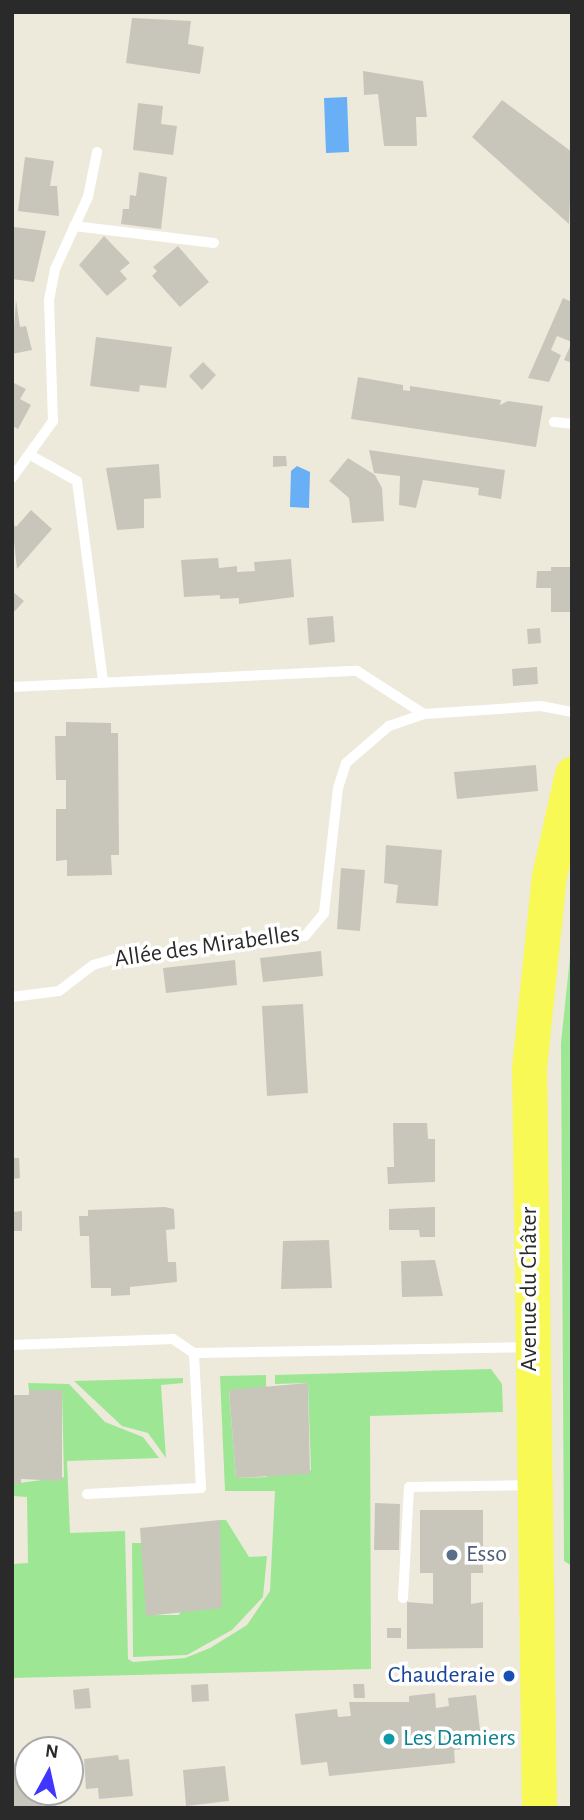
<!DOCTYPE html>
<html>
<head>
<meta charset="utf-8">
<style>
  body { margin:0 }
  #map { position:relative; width:584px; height:1820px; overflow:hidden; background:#edeadb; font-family:"Alegreya Sans",sans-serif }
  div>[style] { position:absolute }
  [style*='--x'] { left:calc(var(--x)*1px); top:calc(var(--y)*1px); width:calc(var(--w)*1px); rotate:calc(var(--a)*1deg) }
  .green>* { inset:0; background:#9de794 }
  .water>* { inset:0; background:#68aff5 }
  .building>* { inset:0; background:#c8c6bb }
  .lane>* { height:10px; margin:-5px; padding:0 5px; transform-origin:5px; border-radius:5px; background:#fff }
  .primary>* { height:35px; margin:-17.5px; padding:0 17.5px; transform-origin:17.5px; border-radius:17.5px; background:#f8f955 }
  .dots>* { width:19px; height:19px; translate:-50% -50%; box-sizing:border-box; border:4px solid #fff; border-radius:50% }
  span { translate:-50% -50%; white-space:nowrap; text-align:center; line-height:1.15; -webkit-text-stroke:7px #fff; paint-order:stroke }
  .street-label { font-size:24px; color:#2a2a2a }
  .service-label { font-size:24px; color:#4e5e75 }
  .left { translate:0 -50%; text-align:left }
  .transit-label { font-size:24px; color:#164399 }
  .right { translate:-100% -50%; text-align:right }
  .culture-label { font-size:24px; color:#0d838f }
  .frame { position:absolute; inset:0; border:14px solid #2a2a2a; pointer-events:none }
  .north { position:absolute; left:14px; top:1736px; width:70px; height:70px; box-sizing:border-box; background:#fff; border:2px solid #aaa; border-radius:50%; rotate:8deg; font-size:19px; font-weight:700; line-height:28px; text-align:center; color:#2a2a2a }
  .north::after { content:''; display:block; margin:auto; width:24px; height:32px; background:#4036ff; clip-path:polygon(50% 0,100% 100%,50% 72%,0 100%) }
</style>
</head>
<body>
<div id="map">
  <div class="green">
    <i style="clip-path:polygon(572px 938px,572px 1566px,564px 1561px,561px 1043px)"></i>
    <i style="clip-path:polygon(491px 1369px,502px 1384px,503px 1412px,370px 1416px,371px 1669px,12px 1678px,12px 1564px,28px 1563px,27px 1497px,12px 1496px,12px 1484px,64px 1477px,62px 1390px,29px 1390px,28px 1383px,69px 1384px,105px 1422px,143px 1437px,159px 1458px,67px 1461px,70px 1533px,125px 1531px,128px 1659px,133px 1662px,185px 1658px,210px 1648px,247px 1625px,270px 1591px,275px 1491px,225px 1491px,220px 1376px,266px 1375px,266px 1389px,229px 1391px,236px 1478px,267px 1477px,267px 1473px,311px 1470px,308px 1383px,275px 1384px,275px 1375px)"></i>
    <i style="clip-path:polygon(183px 1378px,183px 1383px,161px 1385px,166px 1458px,148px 1433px,122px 1426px,74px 1381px)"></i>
    <i style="clip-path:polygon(220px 1520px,226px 1520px,249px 1557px,267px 1556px,263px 1597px,232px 1630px,187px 1655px,133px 1657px,132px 1543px,144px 1543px,147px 1615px,179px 1615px)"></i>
  </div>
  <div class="water">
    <i style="clip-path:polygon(347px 97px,349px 152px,326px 153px,324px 98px)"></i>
    <i style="clip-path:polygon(297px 466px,310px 472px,309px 508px,290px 507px,291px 471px)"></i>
  </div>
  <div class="building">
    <i style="clip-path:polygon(132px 18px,191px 21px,188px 44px,204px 47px,200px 74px,126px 63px)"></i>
    <i style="clip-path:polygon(363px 71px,423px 81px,427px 117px,416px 117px,417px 146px,384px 146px,378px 94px,364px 95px)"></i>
    <i style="clip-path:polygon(502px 100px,572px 152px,569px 224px,472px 137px)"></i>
    <i style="clip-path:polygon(138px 103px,163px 106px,161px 124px,177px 126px,173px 155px,133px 150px)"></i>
    <i style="clip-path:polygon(25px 157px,54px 161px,50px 186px,57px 186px,59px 216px,18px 211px)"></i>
    <i style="clip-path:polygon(139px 172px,167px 177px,161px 229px,121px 224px,123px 209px,129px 209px,130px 195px,136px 196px)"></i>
    <i style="clip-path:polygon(14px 227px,46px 231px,34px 282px,12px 279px)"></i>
    <i style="clip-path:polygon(104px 236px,130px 263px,120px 271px,127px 279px,107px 296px,79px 265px)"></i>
    <i style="clip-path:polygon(178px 246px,209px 282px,180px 307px,152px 276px,157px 271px,153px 267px)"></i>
    <i style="clip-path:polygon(563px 298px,572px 302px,572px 363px,564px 360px,572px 342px,557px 336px,551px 350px,561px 355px,549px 382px,528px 378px)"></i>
    <i style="clip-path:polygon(16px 300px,20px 327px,26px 326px,32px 350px,12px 354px)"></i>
    <i style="clip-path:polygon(96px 337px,172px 347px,166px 388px,140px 385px,139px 392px,90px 386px)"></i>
    <i style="clip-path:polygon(203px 362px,216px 375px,202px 390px,189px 376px)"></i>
    <i style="clip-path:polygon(358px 377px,403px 385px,403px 390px,410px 391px,410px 386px,501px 400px,500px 405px,508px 401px,543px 406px,536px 447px,351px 419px)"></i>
    <i style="clip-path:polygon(12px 382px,26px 389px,20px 399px,31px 405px,18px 429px,12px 426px)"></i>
    <i style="clip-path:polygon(369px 450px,505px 470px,501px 499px,478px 495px,479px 488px,423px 480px,416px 508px,399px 505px,400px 476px,374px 473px)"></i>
    <i style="clip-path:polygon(273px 456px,286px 456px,287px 466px,273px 467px)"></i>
    <i style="clip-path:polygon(348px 458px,375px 475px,382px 488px,384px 521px,352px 523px,349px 498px,329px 481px)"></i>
    <i style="clip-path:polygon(159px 464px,161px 498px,144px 499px,144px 528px,117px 530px,106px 468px)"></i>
    <i style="clip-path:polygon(31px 510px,52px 529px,17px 569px,12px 523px,16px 527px)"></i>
    <i style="clip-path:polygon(218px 558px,219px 568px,237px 566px,237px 572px,255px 571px,254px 562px,291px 559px,294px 597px,239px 604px,239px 598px,220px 599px,220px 595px,184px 597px,181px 560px)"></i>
    <i style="clip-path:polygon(551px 567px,572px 567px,572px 612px,551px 612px,551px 588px,536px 588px,537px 571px,551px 571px)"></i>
    <i style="clip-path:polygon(12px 591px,24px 601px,12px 614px)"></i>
    <i style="clip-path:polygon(333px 616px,335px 642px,309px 645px,307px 618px)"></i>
    <i style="clip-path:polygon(540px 628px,541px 643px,528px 644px,527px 629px)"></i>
    <i style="clip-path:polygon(537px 667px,538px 684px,513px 686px,512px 669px)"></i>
    <i style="clip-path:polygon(66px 722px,111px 723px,111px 733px,118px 733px,119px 855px,111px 855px,112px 875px,67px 876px,67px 860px,56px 861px,56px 809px,66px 809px,66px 780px,56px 780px,55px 736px,66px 736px)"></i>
    <i style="clip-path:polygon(536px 765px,538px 791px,457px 799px,454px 772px)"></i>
    <i style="clip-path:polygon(386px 845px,442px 850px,438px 906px,396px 903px,398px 885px,384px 883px)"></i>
    <i style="clip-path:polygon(341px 868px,365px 870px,360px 931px,337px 929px)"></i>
    <i style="clip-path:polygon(321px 951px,323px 976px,263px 982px,260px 958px)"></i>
    <i style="clip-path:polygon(235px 960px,237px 985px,166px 993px,163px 968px)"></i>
    <i style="clip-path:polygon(303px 1004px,308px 1093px,267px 1096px,262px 1006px)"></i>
    <i style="clip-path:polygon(393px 1123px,427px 1123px,428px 1139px,435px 1139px,435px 1182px,388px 1184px,387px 1167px,394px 1167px)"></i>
    <i style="clip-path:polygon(12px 1158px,19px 1158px,20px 1178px,12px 1179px)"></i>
    <i style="clip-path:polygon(165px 1207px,174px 1209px,175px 1229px,166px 1230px,168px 1262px,176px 1262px,177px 1282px,130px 1287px,130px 1295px,111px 1296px,111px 1288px,91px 1288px,89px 1236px,80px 1236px,79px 1216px,88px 1216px,88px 1210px)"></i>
    <i style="clip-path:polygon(435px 1207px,435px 1237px,420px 1237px,419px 1230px,389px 1230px,389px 1209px)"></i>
    <i style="clip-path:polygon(22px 1211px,22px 1231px,12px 1231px,12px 1212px)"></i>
    <i style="clip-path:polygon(329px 1240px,332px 1288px,281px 1289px,283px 1241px)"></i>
    <i style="clip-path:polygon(435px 1260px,443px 1296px,402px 1297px,401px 1261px)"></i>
    <i style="clip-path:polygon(308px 1383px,310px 1474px,236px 1478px,229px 1390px)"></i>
    <i style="clip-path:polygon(29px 1390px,62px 1390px,62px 1481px,21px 1479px,21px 1484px,12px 1484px,12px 1395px,29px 1395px)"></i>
    <i style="clip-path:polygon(375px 1503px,400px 1504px,399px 1550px,374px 1550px)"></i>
    <i style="clip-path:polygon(420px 1510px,483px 1510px,483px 1573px,471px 1573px,471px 1604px,483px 1602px,483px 1648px,407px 1649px,407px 1602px,433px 1604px,433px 1573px,420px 1573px)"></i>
    <i style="clip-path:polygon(220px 1520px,222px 1608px,146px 1616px,140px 1528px)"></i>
    <i style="clip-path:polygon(387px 1628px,401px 1628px,401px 1638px,387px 1638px)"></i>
    <i style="clip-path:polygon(208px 1684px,209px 1701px,192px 1702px,191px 1685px)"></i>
    <i style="clip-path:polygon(353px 1684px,364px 1684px,365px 1698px,354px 1698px)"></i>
    <i style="clip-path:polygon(89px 1688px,91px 1708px,75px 1709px,73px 1690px)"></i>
    <i style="clip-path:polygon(435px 1693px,436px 1708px,449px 1706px,448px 1698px,476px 1695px,482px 1747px,454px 1750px,455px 1763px,329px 1776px,327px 1762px,301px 1765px,295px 1714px,337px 1709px,338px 1717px,351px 1716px,349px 1702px,409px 1702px,409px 1696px)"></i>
    <i style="clip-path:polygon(118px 1755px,119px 1760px,129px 1759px,133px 1796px,99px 1799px,98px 1788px,86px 1789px,84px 1759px)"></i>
    <i style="clip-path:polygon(28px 1762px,28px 1792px,41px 1792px,42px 1808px,12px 1808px,12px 1763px)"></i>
    <i style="clip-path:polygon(225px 1766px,229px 1801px,186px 1806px,183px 1770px)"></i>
  </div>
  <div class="lane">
    <i style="--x:74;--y:226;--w:141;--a:6.9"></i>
    <i style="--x:554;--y:422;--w:18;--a:6"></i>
    <i style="--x:32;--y:456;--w:51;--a:29.1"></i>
    <i style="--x:77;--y:481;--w:203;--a:82.6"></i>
    <i style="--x:12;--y:478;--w:70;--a:-54.3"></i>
    <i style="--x:53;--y:421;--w:121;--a:-91.9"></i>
    <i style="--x:49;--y:300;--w:32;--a:-79"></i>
    <i style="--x:55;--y:269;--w:79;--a:-65.4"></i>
    <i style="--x:88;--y:197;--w:46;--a:-78.7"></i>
    <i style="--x:12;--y:687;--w:345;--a:-2.7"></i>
    <i style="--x:357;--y:671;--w:80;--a:32.7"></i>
    <i style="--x:424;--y:714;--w:117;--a:-3.9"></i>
    <i style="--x:541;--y:706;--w:32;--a:11"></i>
    <i style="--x:12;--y:997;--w:47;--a:-7.3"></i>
    <i style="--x:59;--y:991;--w:43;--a:-37.4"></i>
    <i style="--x:93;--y:965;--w:25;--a:-16"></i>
    <i style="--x:117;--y:958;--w:189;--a:-6.7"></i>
    <i style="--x:305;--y:936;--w:30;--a:-50"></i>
    <i style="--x:324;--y:913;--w:126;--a:-83.6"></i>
    <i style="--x:338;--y:788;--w:26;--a:-72"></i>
    <i style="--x:346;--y:763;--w:57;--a:-40.7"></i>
    <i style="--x:389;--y:726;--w:37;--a:-19"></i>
    <i style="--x:12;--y:1345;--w:161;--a:-2.1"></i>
    <i style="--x:173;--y:1339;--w:25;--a:34"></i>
    <i style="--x:194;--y:1353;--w:333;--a:-1"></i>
    <i style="--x:87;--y:1494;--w:114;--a:-3"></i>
    <i style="--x:201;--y:1488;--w:135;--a:-93"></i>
    <i style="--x:403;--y:1598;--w:111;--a:-86.9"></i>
    <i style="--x:409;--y:1487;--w:121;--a:-0.9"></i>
  </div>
  <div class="primary">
    <i style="--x:539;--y:1808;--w:740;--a:-90.77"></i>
    <i style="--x:529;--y:1068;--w:193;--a:-84.1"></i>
    <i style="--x:549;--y:876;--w:105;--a:-77.3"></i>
  </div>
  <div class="dots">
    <i style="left:452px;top:1555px;background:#5c6f8a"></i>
    <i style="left:509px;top:1676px;background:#1a4fb4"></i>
    <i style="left:389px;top:1739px;background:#0f9aa8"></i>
  </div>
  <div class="street-label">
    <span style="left:207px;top:947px;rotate:-8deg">Allée des Mirabelles</span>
    <span style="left:530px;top:1289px;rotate:-90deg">Avenue du Châter</span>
  </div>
  <div class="service-label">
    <span class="left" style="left:466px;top:1555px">Esso</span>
  </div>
  <div class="transit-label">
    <span class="right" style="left:495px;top:1676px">Chauderaie</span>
  </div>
  <div class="culture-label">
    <span class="left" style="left:403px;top:1739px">Les Damiers</span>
  </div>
  <div class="frame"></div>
  <div class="north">N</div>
</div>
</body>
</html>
